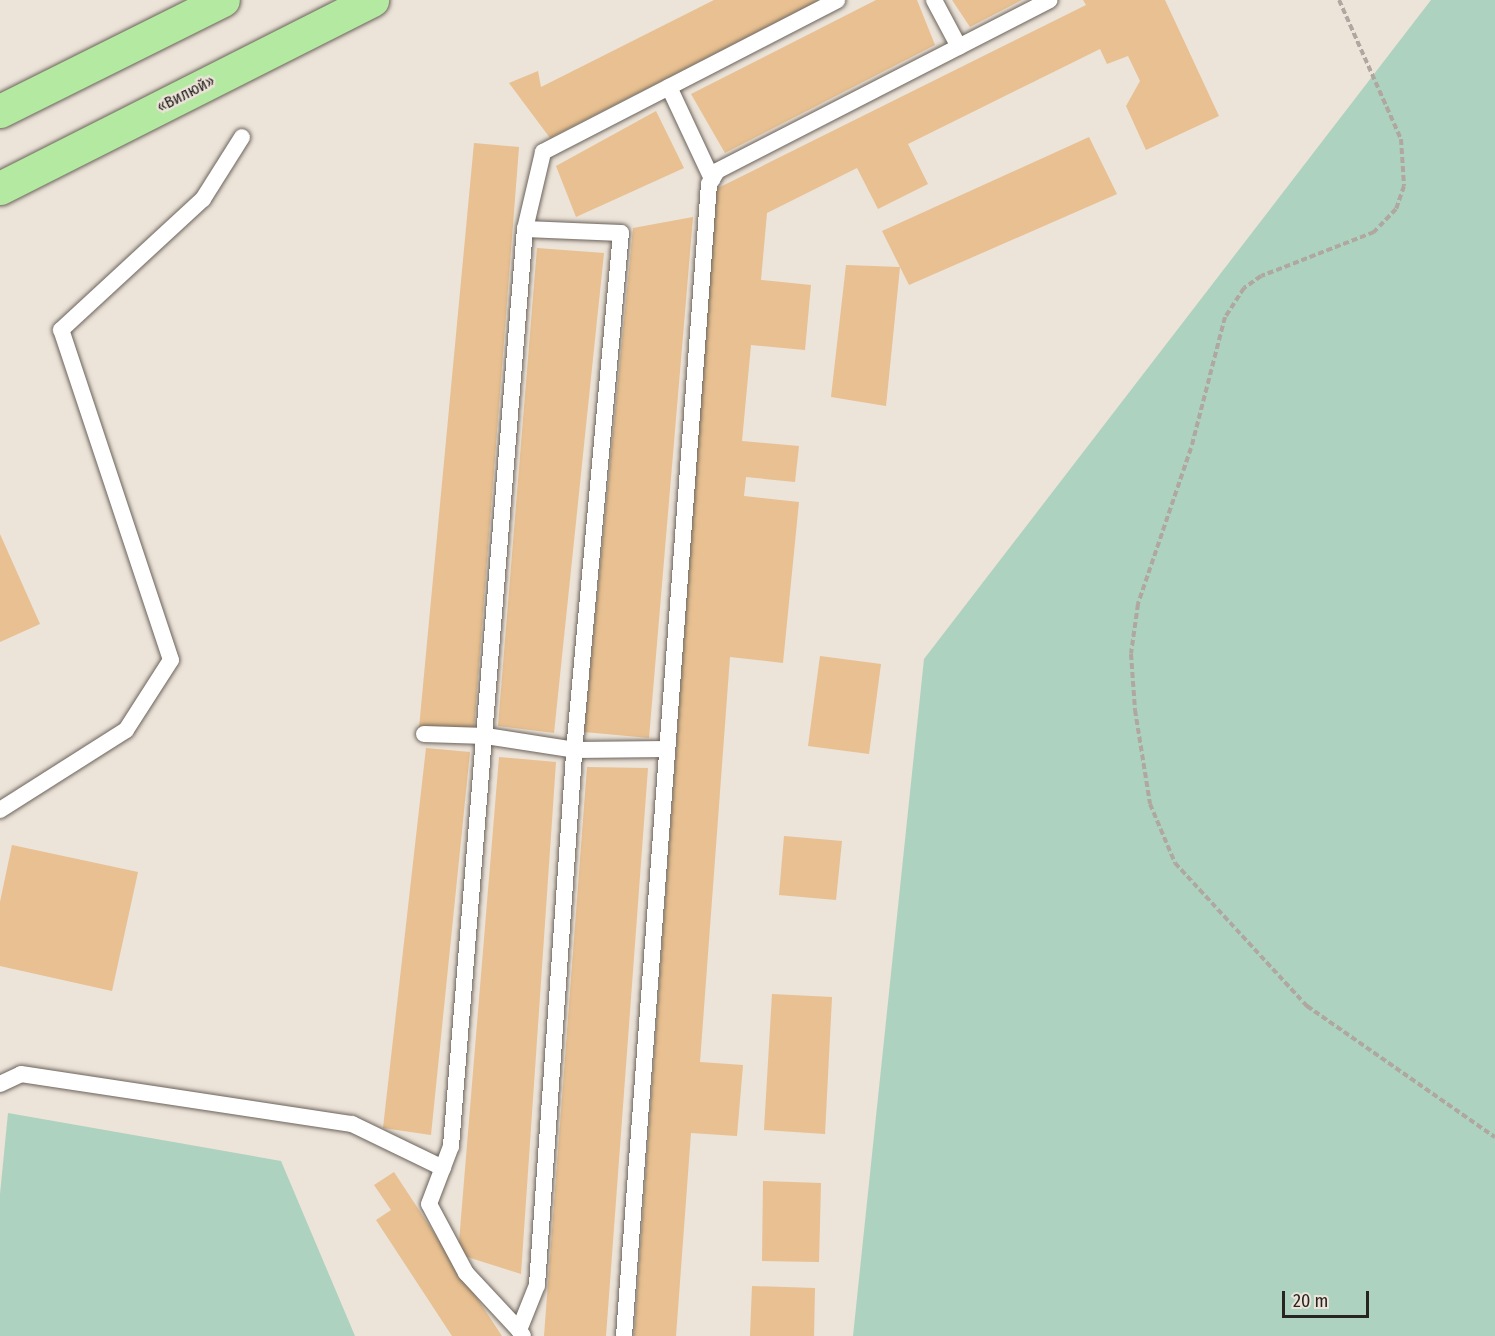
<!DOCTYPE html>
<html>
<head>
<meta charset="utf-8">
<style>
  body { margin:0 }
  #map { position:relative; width:1495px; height:1336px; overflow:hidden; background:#ece3d9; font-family:"Fira Sans Condensed",sans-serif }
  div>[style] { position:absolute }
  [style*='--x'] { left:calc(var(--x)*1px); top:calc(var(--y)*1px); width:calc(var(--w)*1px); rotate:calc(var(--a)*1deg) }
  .green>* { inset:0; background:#add2bf }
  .building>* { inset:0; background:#e8c091 }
  .path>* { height:4px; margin-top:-2px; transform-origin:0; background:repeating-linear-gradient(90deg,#afa7a0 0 6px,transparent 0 9px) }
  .roads { filter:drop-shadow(0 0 2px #6b635a) drop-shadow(0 0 2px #6b635a) }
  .lane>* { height:16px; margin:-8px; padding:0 8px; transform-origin:8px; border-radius:8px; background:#fff }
  .highway>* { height:33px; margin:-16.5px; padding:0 16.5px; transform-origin:16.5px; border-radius:16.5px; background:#b4e9a1 }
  span { translate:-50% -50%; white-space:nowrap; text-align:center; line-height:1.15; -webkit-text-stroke:4.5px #ece3d9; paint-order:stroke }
  .street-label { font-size:16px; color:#282421 }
  .scale { position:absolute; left:1282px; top:1291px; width:87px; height:27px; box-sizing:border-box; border:3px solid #282421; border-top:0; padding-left:8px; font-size:18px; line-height:21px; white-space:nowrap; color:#282421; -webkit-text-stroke:4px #ece3d9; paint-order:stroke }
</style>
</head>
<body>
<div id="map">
  <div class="green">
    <i style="clip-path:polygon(1431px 0,1495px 0,1495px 1336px,853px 1336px,924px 659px)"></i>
    <i style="clip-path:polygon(8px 1113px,281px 1161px,355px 1336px,0 1336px,0 1194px)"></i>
  </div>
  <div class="building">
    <i style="clip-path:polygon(714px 0,819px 0,550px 138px,509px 83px,538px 71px,541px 87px)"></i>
    <i style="clip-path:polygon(876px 0,917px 0,935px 45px,725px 153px,691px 94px)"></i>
    <i style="clip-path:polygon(952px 0,1022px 0,970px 27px)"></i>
    <i style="clip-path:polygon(1083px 0,1165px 0,1219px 116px,1146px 150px,1126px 106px,1140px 81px,1128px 56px,1107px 64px,1100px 49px,908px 144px,928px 184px,878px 209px,857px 168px,767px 213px,761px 280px,811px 285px,805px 350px,751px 345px,742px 441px,799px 446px,795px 482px,746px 477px,744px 496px,799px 502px,783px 663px,730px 657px,700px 1062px,743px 1065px,737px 1136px,691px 1133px,676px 1336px,634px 1336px,716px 189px,1086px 5px)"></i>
    <i style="clip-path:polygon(656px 111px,684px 168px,576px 217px,556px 166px)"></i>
    <i style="clip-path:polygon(1089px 137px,1117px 194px,909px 285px,882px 231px)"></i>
    <i style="clip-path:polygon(474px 143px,519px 147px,474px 729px,419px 728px)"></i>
    <i style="clip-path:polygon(693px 217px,649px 738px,584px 732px,633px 228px)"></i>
    <i style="clip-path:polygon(537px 248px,604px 253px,554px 733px,498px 726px)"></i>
    <i style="clip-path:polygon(846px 265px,900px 267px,886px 406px,831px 397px)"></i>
    <i style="clip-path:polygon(0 534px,40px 624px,0 642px)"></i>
    <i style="clip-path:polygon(820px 656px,881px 664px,869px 754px,808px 746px)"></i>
    <i style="clip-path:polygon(426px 748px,470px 752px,431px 1135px,383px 1128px)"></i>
    <i style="clip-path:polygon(499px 757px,556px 762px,521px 1274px,458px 1254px)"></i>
    <i style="clip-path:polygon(587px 767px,648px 768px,606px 1336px,544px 1336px)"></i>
    <i style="clip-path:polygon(784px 836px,842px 841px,836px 900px,779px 895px)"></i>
    <i style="clip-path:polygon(12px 845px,138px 872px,112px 991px,0 966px,0 902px)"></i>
    <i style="clip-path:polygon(772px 994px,832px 997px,825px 1134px,764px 1130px)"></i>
    <i style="clip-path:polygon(394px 1172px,502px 1336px,452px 1336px,376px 1220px,391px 1210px,374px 1185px)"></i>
    <i style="clip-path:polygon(763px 1181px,821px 1183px,819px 1262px,762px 1261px)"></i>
    <i style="clip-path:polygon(752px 1286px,815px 1288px,814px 1336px,750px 1336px)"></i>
  </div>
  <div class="path">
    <i style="--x:1339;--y:0;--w:152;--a:66"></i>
    <i style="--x:1401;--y:139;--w:47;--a:86.3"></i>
    <i style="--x:1404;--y:186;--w:24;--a:109"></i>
    <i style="--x:1396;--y:209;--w:32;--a:134"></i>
    <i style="--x:1374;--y:232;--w:121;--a:158.7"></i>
    <i style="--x:1261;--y:276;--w:21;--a:145"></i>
    <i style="--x:1244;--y:288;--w:35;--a:123"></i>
    <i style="--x:1225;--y:317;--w:135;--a:104.5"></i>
    <i style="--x:1191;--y:448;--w:165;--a:108.8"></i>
    <i style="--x:1138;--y:604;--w:50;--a:98"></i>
    <i style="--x:1131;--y:654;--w:56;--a:85.9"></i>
    <i style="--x:1135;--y:710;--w:95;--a:80.9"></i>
    <i style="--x:1150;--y:804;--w:64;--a:67"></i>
    <i style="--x:1175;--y:863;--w:195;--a:47.3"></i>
    <i style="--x:1307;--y:1006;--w:229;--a:34.9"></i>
  </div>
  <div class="roads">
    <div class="lane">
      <i style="--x:934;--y:0;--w:53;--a:62"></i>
      <i style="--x:669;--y:87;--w:102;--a:64.9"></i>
      <i style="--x:424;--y:734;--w:62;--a:1.8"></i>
      <i style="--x:486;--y:736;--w:90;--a:8.9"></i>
      <i style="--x:575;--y:750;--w:92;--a:-0.6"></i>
      <i style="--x:0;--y:810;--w:149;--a:-32.4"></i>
      <i style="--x:126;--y:730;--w:83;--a:-57.3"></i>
      <i style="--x:171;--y:660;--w:348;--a:-108.4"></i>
      <i style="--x:61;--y:330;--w:193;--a:-42.7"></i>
      <i style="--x:203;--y:199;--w:73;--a:-57.8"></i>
      <i style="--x:0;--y:1084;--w:23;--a:-25"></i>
      <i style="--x:21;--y:1074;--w:335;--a:8.6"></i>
      <i style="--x:352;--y:1124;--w:101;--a:25.8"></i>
      <i style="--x:519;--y:1330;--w:78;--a:-132.9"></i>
      <i style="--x:466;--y:1273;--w:78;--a:-118.2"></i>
      <i style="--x:429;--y:1204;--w:62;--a:-69.2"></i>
      <i style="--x:451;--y:1146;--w:920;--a:-85.39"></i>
      <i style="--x:523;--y:1336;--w:7;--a:-124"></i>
      <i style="--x:519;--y:1330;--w:48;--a:-68.2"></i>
      <i style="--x:537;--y:1285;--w:546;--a:-86.01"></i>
      <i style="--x:575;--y:740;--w:509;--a:-84.82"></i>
      <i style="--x:621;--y:233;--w:96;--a:-177.6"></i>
      <i style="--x:525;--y:229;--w:79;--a:-76.8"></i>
      <i style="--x:543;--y:152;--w:331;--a:-27.3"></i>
      <i style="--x:624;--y:1336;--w:1155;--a:-85.78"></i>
      <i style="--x:709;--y:184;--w:15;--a:-58"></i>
      <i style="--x:717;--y:171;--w:374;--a:-27.2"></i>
    </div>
    <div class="highway">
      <i style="--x:0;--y:111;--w:249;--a:-26.5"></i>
      <i style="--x:0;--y:188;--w:417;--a:-26.8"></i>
    </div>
  </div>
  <div class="street-label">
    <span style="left:186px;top:94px;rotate:-27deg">«Вилюй»</span>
  </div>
  <div class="scale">20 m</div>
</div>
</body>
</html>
